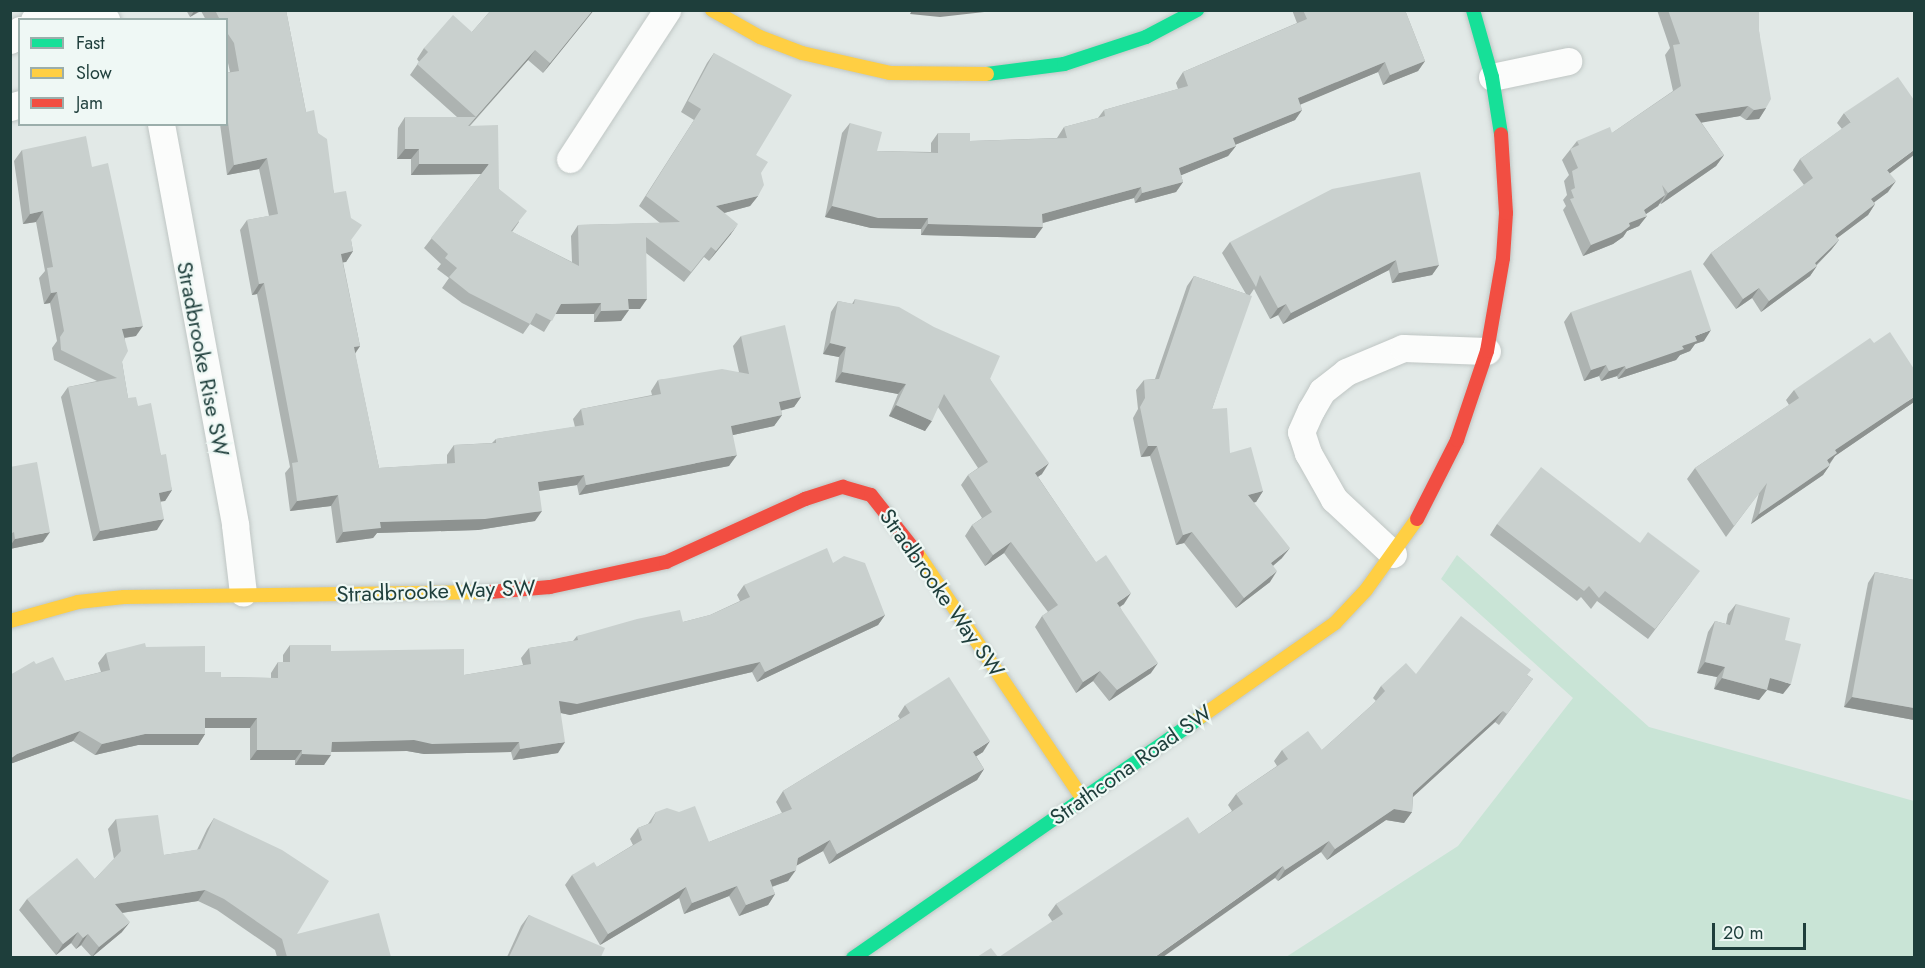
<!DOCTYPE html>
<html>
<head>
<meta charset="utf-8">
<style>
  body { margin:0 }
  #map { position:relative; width:1925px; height:968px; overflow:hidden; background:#e2e9e7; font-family:Jost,sans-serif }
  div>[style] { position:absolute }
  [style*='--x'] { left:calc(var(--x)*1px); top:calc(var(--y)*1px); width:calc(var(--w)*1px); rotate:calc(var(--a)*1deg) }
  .green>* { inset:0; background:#c9e4d6 }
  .roads { filter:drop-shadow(0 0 2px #bfc6c4) drop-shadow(0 0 2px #bfc6c4) }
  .street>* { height:27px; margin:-13.5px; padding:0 13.5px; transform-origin:13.5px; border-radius:13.5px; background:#fbfcfb }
  .fast>* { height:14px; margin:-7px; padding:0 7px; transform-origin:7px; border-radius:7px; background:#16e098 }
  .slow>* { height:14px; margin:-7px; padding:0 7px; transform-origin:7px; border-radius:7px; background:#ffcf43 }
  .jam>* { height:14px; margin:-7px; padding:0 7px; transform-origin:7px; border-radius:7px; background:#f24e42 }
  .wall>* { inset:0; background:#adb3b1 }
  .shaded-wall>* { inset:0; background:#8d9290 }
  .building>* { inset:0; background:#c9d0ce }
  span { translate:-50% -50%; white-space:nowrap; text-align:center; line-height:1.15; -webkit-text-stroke:4.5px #eff8f5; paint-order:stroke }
  .street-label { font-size:22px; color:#1e3e3b }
  .frame { position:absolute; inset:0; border:12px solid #1e3e3b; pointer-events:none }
  .legend { position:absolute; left:18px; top:18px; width:210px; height:108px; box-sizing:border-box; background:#eff8f5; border:2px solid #9baeab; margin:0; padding:8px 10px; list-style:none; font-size:18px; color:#1e3e3b }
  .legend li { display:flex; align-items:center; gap:12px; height:30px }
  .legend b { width:30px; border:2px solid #9baeab }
  .scale { position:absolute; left:1712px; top:923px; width:94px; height:27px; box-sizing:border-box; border:3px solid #1e3e3b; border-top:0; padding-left:8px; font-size:18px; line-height:21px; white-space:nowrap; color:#1e3e3b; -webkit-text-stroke:4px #eff8f5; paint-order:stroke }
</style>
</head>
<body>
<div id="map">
  <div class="green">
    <i style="clip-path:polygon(1457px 555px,1649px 727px,1914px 801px,1914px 957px,1286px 957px,1458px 846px,1573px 698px,1441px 579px)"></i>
  </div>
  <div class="roads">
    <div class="street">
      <i style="--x:79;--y:10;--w:29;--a:20"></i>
      <i style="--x:34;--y:20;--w:27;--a:-22"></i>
      <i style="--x:10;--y:40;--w:14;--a:-45"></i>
      <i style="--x:1492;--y:77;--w:78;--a:-11.9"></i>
      <i style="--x:10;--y:107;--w:10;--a:-17"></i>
      <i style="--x:161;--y:124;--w:408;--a:79.5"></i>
      <i style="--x:235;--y:525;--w:68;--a:83.3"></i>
      <i style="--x:570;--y:159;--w:178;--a:-56.9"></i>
      <i style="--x:1393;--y:554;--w:81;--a:-137"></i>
      <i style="--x:1334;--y:499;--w:53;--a:-119.5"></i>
      <i style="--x:1308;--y:453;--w:22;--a:-108"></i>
      <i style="--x:1301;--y:432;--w:24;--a:-66"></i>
      <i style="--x:1311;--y:410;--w:22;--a:-60"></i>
      <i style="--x:1322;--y:391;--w:31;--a:-38"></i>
      <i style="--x:1346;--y:372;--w:62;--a:-22.8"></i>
      <i style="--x:1403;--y:348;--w:84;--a:2"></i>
    </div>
    <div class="fast">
      <i style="--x:1473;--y:10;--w:70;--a:74.2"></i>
      <i style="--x:1492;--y:77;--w:58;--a:81"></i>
      <i style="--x:987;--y:74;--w:78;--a:-7.4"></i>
      <i style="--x:1064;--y:64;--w:86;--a:-18.2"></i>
      <i style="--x:1146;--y:37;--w:58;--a:-27.9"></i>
      <i style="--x:853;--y:958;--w:421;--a:-34.7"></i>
    </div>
    <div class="slow">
      <i style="--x:712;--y:10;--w:55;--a:29.4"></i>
      <i style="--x:760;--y:37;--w:45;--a:20.9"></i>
      <i style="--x:802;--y:53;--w:90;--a:12.8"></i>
      <i style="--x:890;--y:73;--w:97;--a:0.6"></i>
      <i style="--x:917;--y:553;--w:297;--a:56"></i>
      <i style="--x:10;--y:621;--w:71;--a:-15.6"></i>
      <i style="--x:78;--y:602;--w:46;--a:-6.2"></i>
      <i style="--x:124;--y:597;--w:366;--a:-0.8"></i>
      <i style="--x:1199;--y:718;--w:166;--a:-34.9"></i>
      <i style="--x:1335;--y:623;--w:45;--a:-46.8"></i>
      <i style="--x:1366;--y:590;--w:87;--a:-54.3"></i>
    </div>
    <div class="jam">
      <i style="--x:1417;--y:519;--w:89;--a:-63.1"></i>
      <i style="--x:1457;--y:440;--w:94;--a:-71.4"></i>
      <i style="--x:1487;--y:351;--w:94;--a:-80.2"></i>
      <i style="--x:1503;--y:258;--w:45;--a:-86.2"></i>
      <i style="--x:1506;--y:213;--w:79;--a:-93.6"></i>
      <i style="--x:490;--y:592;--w:60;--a:-4.8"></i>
      <i style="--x:550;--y:587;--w:119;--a:-12.2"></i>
      <i style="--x:666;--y:562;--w:153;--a:-24.4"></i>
      <i style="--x:805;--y:499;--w:40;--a:-18"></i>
      <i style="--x:843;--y:487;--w:29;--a:16"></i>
      <i style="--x:871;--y:495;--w:74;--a:51.6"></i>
    </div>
  </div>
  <div class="wall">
    <i style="clip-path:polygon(186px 10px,286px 10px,306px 112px,318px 133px,334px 193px,351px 240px,353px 251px,346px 262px,343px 262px,360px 346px,355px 354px,379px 468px,447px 464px,447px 455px,454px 445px,492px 443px,496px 439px,575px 427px,573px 419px,581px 409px,652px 395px,651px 391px,658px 380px,739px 372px,733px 346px,741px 336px,801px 397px,794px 407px,781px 410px,782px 415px,774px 426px,733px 435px,729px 466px,579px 495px,577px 485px,539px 491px,535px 521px,478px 530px,377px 533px,373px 538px,336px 543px,331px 506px,290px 511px,285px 473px,290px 467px,257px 294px,252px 295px,240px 230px,247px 220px,269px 216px,259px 169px,227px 175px,220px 124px,226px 124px,226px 73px,230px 72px,226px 54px,226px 20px,206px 20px,201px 11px,190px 17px)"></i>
    <i style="clip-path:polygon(491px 10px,594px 10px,543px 73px,528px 60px,470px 126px,499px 189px,519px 222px,512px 232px,572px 262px,571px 236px,578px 225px,660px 223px,639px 206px,694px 120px,681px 112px,707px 63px,714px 53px,756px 155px,761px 173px,758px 196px,750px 206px,724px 213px,731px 234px,709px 261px,704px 257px,684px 282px,646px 253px,640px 309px,629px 309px,621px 321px,594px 322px,594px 314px,555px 314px,544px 332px,530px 324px,523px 334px,462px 303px,442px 288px,449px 278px,437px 269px,441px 264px,424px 248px,481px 174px,411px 175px,411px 159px,397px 159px,398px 128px,405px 117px,457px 117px,410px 75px,419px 62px,417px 59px,424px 48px,472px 32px)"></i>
    <i style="clip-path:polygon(1292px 10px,1405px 10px,1425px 61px,1418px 71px,1383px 85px,1378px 72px,1300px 104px,1302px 110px,1295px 120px,1235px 145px,1236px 146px,1228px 156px,1181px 175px,1183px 182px,1176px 192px,1135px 203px,1134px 198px,1043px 223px,1035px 238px,921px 235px,921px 229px,871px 228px,825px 217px,842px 133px,850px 123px,877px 151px,931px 152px,931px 143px,938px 133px,970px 141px,1057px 138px,1064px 127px,1098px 118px,1104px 110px,1178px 89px,1176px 83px,1183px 72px,1297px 23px)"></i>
    <i style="clip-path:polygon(1657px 10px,1759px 10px,1759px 31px,1766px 108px,1759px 119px,1746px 120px,1740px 116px,1701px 122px,1724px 155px,1716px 166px,1661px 204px,1660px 203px,1658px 206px,1646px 214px,1639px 226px,1627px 231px,1623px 237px,1613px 244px,1583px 256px,1563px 210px,1566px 206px,1563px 200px,1567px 195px,1564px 181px,1569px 175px,1562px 160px,1577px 141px,1612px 133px,1673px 91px,1665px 55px,1670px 48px)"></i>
    <i style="clip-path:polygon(1844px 113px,1890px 174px,1888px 192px,1874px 202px,1875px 204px,1868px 215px,1837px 238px,1839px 240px,1831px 250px,1817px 265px,1810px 276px,1761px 312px,1752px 298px,1736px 309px,1703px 264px,1711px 253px,1804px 185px,1793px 170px,1800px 159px,1842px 129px,1837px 123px)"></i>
    <i style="clip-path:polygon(22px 150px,92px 167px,136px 336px,125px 338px,122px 362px,128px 398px,138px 406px,161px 455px,172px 490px,165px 501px,161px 501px,157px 530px,93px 541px,61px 397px,68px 387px,97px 381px,54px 360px,52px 348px,57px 341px,50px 303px,44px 304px,39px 278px,45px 271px,36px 222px,23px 224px,14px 161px)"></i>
    <i style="clip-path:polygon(1230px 242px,1439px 265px,1432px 275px,1392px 283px,1389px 270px,1283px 324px,1278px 315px,1270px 319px,1254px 289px,1250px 295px,1212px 409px,1230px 453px,1263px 491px,1256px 502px,1253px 502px,1282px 558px,1273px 566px,1270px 582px,1236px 608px,1184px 543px,1176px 545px,1150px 456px,1141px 457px,1133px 418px,1138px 409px,1136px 390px,1144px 380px,1155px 379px,1187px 286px,1194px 276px,1246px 294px,1222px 253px)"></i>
    <i style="clip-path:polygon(855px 299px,990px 379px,1042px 474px,1038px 477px,1124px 604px,1120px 607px,1151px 673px,1109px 701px,1093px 681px,1076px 693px,1035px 627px,1042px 616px,1048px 612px,1004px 553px,985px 566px,965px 536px,972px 525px,982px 518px,961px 485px,968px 475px,978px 468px,938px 407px,925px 431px,889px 416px,898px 394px,835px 382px,839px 357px,823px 354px,831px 312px,838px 301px,852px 304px)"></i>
    <i style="clip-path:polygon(1571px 312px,1704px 341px,1695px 344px,1690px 351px,1680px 355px,1676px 360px,1618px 379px,1617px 376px,1601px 381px,1599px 376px,1584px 381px,1564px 322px)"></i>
    <i style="clip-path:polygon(1794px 390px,1914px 402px,1835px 456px,1823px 475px,1751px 524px,1759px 493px,1726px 537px,1687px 479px,1695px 468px,1789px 405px,1786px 400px)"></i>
    <i style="clip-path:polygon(10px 467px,43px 542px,10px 549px)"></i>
    <i style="clip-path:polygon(1497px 524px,1640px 543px,1692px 581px,1648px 639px,1597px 601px,1591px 609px,1581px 597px,1577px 601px,1490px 535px)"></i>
    <i style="clip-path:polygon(833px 563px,885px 615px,878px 625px,757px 682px,752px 672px,570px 715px,561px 713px,558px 753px,513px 760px,511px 752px,424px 754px,407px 751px,331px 752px,324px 765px,295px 765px,295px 760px,250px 760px,250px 728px,205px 728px,205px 734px,198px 745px,138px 745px,95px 755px,73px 741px,10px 764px,10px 675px,36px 664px,65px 681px,101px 672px,98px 663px,106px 653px,146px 647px,205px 672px,221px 677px,271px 678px,271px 673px,278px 662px,283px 662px,283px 655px,290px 645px,464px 675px,523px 665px,521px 658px,529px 648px,573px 641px,577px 636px,683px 622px,710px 615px,740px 601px,737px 595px,744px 585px)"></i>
    <i style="clip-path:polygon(1875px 572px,1914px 580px,1914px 720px,1844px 707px,1868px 583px)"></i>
    <i style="clip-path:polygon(1736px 604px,1785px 640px,1783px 694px,1767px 690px,1759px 700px,1714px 689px,1717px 677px,1697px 673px,1708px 632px,1715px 621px,1726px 624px,1728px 614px)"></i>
    <i style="clip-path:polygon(1416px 674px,1527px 675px,1533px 679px,1499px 725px,1495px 722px,1413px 797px,1412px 812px,1404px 823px,1386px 820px,1327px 860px,1321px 852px,1278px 881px,1275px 878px,1052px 921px,1048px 915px,1056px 904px,1199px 834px,1232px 811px,1228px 805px,1236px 794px,1277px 766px,1274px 761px,1282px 750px,1322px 750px,1372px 705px,1376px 701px,1373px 698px,1381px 686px)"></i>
    <i style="clip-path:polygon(905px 705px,983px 752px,976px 756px,984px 769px,977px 780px,829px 864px,823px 851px,796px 866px,788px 881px,772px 887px,775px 894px,768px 905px,739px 916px,729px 896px,684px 914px,679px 898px,600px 945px,565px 885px,572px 875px,597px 867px,633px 845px,630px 839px,638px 828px,648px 824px,656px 812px,709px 842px,782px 813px,776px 802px,783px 791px,900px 719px,898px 716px)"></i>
    <i style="clip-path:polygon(214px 818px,297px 934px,391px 957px,277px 957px,275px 950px,217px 910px,198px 901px,122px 913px,122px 932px,92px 957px,81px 945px,76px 949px,71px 943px,56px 955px,19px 910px,27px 899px,95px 879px,114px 859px,108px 829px,116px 819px,164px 855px,197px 850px,207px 829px)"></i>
    <i style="clip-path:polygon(529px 915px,601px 957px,507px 957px,521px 926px)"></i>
  </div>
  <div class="shaded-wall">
    <i style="clip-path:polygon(195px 10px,201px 10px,190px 17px)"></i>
    <i style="clip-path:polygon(593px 10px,594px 10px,543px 73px,550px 63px)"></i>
    <i style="clip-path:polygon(912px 10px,1002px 10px,940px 17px,910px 14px)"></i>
    <i style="clip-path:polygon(535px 50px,528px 60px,468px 127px,476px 117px)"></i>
    <i style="clip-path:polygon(1425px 61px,1418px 71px,1383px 85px,1390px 75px)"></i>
    <i style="clip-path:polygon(1385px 62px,1378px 72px,1290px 109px,1298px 98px)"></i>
    <i style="clip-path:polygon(1748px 106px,1740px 116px,1688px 125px,1695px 114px)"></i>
    <i style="clip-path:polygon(1766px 108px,1759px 119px,1746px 120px,1754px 110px)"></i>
    <i style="clip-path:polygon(1302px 110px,1295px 120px,1225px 149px,1233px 138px)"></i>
    <i style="clip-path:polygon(1236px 146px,1228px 156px,1172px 179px,1179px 168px)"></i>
    <i style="clip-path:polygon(405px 149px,419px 149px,411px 159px,397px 159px)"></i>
    <i style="clip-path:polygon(1914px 150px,1914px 155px,1880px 181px,1887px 170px)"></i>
    <i style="clip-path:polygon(1724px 155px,1716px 166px,1661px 204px,1668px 193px)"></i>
    <i style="clip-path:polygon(267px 158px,259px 169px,227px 175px,234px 165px)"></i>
    <i style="clip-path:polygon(419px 164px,489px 164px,482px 174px,411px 175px)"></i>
    <i style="clip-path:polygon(1896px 181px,1888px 192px,1864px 210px,1871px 199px)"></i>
    <i style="clip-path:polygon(1183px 182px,1176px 192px,1135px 203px,1142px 193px)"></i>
    <i style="clip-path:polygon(1141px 187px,1134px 198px,1035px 225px,1042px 214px)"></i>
    <i style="clip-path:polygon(1665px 195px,1658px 206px,1640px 218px,1647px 216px,1639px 226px,1627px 231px,1623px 237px,1613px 244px,1583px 256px,1591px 245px,1629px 223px,1644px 210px)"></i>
    <i style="clip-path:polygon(758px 196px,750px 206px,709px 217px,716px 206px)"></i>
    <i style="clip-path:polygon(1875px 204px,1868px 215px,1828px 245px,1835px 235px)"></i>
    <i style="clip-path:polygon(832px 206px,928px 218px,921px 229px,871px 228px,825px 217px)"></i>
    <i style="clip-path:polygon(43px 211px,36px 222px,23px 224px,30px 214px)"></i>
    <i style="clip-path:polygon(738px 224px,731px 234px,709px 261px,716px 251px)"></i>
    <i style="clip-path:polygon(928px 224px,1043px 227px,1035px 238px,921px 235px)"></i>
    <i style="clip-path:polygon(1839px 240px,1831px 250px,1810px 271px,1817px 266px,1810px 276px,1761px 312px,1769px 301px,1815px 263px)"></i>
    <i style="clip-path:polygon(353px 251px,346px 262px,333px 264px,341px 254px)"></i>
    <i style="clip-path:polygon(1396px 260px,1389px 270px,1283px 324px,1291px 313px)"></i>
    <i style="clip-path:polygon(1439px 265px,1432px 275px,1392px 283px,1399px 273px)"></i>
    <i style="clip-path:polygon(264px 283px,257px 294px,252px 295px,259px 284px)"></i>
    <i style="clip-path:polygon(1759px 288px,1752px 298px,1736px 309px,1743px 299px)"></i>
    <i style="clip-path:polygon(57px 292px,50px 303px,44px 304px,51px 293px)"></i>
    <i style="clip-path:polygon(628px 299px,647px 299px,640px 309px,621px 309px)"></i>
    <i style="clip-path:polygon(601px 303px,594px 314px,553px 314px,561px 304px)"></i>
    <i style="clip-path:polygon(1286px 304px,1278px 315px,1270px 319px,1278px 308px)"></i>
    <i style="clip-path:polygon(629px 310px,621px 321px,594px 322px,601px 311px)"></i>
    <i style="clip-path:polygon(143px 326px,136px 336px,115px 339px,122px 329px)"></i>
    <i style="clip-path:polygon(1711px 330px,1704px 341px,1695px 344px,1690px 351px,1680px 355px,1676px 360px,1618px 379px,1626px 369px,1682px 346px,1695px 336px)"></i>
    <i style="clip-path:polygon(830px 343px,846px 347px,839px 357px,823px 354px)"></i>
    <i style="clip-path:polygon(360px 346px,353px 356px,354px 347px)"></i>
    <i style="clip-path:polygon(1606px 365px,1599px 376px,1584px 381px,1591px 370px)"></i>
    <i style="clip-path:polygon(1625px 366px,1617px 376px,1601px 381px,1609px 371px)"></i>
    <i style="clip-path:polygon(842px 372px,906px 384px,898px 394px,835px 382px)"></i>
    <i style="clip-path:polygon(801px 397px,794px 407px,772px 413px,779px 402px)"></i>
    <i style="clip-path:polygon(1914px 397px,1914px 402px,1835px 456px,1829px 464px,1820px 470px,1835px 450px)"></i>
    <i style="clip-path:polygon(896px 405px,932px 421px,925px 431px,889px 416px)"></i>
    <i style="clip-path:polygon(782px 415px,774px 426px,724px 437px,731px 426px)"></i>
    <i style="clip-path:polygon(1148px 446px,1157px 446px,1150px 456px,1141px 457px)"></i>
    <i style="clip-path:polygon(737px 455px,729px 466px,579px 495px,586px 485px)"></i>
    <i style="clip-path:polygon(1049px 463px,1042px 474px,1028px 483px,1035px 473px)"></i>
    <i style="clip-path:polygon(1830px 465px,1823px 475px,1751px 524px,1759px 514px)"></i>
    <i style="clip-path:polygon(584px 475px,577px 485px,531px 492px,538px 482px)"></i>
    <i style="clip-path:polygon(172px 490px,165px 501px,152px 503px,159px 493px)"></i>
    <i style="clip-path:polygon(1263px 491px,1256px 502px,1241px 506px,1248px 495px)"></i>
    <i style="clip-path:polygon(338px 495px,331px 506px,290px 511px,297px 501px)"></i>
    <i style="clip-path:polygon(542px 511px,535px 521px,478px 530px,377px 533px,373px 538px,336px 543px,343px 532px,380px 522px)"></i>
    <i style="clip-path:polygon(164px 519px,157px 530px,93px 541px,100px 531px)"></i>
    <i style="clip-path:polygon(50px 532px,43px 542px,10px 549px,10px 546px,15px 539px)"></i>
    <i style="clip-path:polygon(1192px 532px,1184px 543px,1176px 545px,1183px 535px)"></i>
    <i style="clip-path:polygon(1011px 542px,1004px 553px,985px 566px,993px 555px)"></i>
    <i style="clip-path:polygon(1290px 548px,1282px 558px,1263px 574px,1271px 563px)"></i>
    <i style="clip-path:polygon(1277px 571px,1270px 582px,1236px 608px,1244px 598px)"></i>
    <i style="clip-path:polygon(1131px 593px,1124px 604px,1110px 613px,1117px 603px)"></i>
    <i style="clip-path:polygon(885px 615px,878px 625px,757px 682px,765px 672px)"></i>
    <i style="clip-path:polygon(760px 662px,752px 672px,570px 715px,552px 711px,559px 701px)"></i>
    <i style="clip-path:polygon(1705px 662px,1725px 667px,1717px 677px,1697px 673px)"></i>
    <i style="clip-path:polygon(1158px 663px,1151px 673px,1109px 701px,1117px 690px)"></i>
    <i style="clip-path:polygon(1100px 671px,1093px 681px,1076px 693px,1083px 682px)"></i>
    <i style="clip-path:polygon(1722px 678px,1767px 690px,1759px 700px,1714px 689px)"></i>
    <i style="clip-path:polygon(1770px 678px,1791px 684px,1783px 694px,1762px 688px)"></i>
    <i style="clip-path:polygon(1852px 697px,1914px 708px,1914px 720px,1844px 707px)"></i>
    <i style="clip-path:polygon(1503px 711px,1495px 722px,1405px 804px,1413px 793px)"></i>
    <i style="clip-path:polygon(205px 718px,257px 718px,250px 728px,197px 728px)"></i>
    <i style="clip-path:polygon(80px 731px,73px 741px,10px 764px,10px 759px,17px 754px)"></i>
    <i style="clip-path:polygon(145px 734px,205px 734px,198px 745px,138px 745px,95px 755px,102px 744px)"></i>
    <i style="clip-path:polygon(414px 740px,519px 742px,511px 752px,424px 754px,407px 751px,324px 752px,332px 742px)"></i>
    <i style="clip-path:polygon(990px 741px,983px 752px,966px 763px,973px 752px)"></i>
    <i style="clip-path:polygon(565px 742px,558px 753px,513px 760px,520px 749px)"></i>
    <i style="clip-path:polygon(257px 750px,302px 750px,295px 760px,250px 760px)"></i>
    <i style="clip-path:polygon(302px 754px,331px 755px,324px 765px,295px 765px)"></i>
    <i style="clip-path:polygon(984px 769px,977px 780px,829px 864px,837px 854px)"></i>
    <i style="clip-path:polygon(1394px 809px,1412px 812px,1404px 823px,1386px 820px,1327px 860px,1335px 849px)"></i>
    <i style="clip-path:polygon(830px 840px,823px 851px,790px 869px,798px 858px)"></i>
    <i style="clip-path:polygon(1329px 841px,1321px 852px,1278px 881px,1285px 870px)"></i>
    <i style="clip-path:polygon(1283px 866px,1275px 878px,1163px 957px,1155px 957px)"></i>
    <i style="clip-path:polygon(796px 870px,788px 881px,762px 890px,770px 880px)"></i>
    <i style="clip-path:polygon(737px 886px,729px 896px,684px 914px,692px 903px)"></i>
    <i style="clip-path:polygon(686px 887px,679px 898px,600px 945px,608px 934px)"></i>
    <i style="clip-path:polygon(205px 890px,198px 901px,108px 915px,115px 904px)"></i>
    <i style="clip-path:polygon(775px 894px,768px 905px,739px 916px,746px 905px)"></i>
    <i style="clip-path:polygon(130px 922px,122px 932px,92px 957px,99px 947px)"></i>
    <i style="clip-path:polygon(78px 932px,71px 943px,56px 955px,63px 944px)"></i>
    <i style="clip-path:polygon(88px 934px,81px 945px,76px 949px,83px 938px)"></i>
  </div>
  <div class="building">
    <i style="clip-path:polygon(215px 10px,286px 10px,306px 112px,314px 110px,318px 133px,327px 139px,334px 193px,346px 191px,351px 218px,362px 225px,351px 240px,353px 251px,341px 254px,360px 346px,354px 347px,379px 468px,455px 463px,454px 445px,496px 443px,496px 439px,584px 425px,581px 409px,661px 394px,658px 380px,722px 369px,749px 374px,741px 336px,785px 325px,801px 397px,779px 402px,782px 415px,731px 426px,737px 455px,586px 485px,584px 475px,538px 482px,542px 511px,485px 519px,380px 522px,381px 528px,343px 532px,338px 495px,297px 501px,292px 463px,298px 462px,264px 283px,259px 284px,247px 220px,278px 214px,267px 158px,234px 165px,226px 108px,226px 73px,239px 71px,234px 43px,226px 31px,226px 20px,220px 20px)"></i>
    <i style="clip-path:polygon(491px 10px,593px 10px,550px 63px,535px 50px,476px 117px,417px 64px,428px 52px,424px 48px,453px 15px,472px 32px)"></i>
    <i style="clip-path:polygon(1303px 10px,1405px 10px,1425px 61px,1390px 75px,1385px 62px,1298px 98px,1302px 110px,1233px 138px,1236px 146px,1179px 168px,1183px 182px,1142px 193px,1141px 187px,1042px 214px,1043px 227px,928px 224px,928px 218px,878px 218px,832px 206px,850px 123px,882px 132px,877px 151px,938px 153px,938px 133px,970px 133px,970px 141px,1067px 138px,1064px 127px,1105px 116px,1104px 110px,1188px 86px,1183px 72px,1307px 19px)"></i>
    <i style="clip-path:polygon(1668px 10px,1759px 10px,1759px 31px,1771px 99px,1766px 108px,1754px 110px,1748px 106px,1695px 114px,1724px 155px,1668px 193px,1662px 185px,1665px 195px,1644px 210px,1647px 216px,1629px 223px,1630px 226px,1621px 233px,1591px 245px,1570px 199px,1574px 198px,1571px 190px,1575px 188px,1572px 171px,1578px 168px,1570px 149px,1579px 145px,1577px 141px,1610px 127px,1612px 133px,1681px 86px,1673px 45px,1680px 44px)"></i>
    <i style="clip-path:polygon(714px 53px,792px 95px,756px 155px,768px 162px,761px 173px,764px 185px,758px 196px,716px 206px,738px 224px,716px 251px,711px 247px,691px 272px,646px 237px,647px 299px,628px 299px,629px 310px,601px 311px,601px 303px,561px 304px,552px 321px,536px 313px,530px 324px,469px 293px,449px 277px,457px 268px,445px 258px,448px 254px,431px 238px,489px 164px,419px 164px,419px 149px,405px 149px,405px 117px,476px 117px,468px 126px,498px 125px,499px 189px,527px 211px,511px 231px,579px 266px,578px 225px,680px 222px,646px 196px,701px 109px,688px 101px)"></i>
    <i style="clip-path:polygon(1898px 77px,1914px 100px,1914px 150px,1887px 170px,1896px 181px,1871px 199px,1875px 204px,1835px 235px,1839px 240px,1815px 263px,1817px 266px,1769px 301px,1759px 288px,1743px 299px,1711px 253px,1813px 178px,1800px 159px,1851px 122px,1844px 113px)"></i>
    <i style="clip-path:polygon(86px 136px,92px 167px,108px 163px,143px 326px,122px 329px,128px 351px,122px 362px,128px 398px,136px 397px,138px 406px,151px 403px,161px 455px,166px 454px,172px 490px,159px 493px,164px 519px,100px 531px,68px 387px,117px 378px,61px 350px,60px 337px,64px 331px,57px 292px,51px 293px,47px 268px,53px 267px,43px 211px,30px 214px,22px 150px)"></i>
    <i style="clip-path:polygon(1420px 172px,1439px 265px,1399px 273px,1396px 260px,1291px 313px,1286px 304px,1278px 308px,1260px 275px,1256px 287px,1230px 242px,1332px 189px)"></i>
    <i style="clip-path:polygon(1691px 270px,1711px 330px,1695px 336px,1697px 341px,1682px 346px,1684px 349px,1626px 369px,1625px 366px,1609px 371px,1606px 365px,1591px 370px,1571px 312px)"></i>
    <i style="clip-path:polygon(1194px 276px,1252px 296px,1212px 409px,1227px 408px,1230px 453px,1251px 447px,1263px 491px,1248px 495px,1290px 548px,1271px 563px,1277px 571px,1244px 598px,1192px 532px,1183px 535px,1157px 446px,1148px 446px,1140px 407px,1145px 398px,1144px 380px,1159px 379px)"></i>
    <i style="clip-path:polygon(855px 299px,899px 307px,934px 327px,1000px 356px,990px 379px,1049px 463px,1035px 473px,1096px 562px,1106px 555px,1131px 593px,1117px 603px,1158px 663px,1117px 690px,1100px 671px,1083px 682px,1042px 616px,1058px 605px,1011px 542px,993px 555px,972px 525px,992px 512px,968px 475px,988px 462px,944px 394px,932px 421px,896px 405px,906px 384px,842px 372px,846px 347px,830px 343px,838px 301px,854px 304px)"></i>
    <i style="clip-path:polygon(1890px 332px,1914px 369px,1914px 397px,1835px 450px,1837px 453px,1827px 460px,1830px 465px,1759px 514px,1767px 483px,1734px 526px,1695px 468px,1799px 398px,1794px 390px,1870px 338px,1874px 343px)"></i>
    <i style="clip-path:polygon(37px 462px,50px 532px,15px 539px,14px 532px,10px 534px,10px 467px)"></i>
    <i style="clip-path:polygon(1541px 467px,1640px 543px,1648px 532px,1700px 571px,1655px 629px,1605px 591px,1599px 598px,1589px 586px,1584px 591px,1497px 524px)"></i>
    <i style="clip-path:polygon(827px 548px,833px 563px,844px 556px,865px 563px,885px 615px,765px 672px,760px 662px,577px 704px,559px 701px,565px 742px,520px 749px,519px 742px,432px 744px,414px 740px,332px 742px,331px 755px,302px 754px,302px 750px,257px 750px,257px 718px,205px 718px,205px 734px,145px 734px,102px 744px,80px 731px,17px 754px,10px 759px,10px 675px,34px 661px,36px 664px,53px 657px,65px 681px,110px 670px,106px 653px,145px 643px,146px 647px,205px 646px,205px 672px,221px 672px,221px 677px,278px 678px,278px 662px,290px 662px,290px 645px,331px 645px,331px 651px,464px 649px,464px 675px,531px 664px,529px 648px,578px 640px,577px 636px,637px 619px,680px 610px,683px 622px,710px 615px,750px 597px,744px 585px)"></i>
    <i style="clip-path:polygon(1875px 572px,1914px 580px,1914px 708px,1852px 697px)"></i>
    <i style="clip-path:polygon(1736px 604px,1790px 618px,1785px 640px,1801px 644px,1791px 684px,1770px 678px,1767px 690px,1722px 678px,1725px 667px,1705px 662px,1715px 621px,1730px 625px)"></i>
    <i style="clip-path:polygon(1461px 616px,1531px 670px,1527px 675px,1533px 679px,1507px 714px,1503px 711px,1413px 793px,1412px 812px,1394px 809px,1335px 849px,1329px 841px,1285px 870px,1283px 866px,1155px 957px,999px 957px,1063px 914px,1056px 904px,1188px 817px,1199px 834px,1243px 804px,1236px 794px,1288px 759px,1282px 750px,1308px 731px,1322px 750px,1372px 705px,1385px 691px,1381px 686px,1406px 663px,1416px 674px)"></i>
    <i style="clip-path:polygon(949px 677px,990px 741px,973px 752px,984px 769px,837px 854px,830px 840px,798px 858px,796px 870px,770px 880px,775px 894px,746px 905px,737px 886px,692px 903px,686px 887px,608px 934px,572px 875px,594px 862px,597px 867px,642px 840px,638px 828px,651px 823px,656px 812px,667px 808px,679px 812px,695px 806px,709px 842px,792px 809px,783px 791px,910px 713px,905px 705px)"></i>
    <i style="clip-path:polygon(158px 815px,164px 855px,200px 849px,214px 818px,282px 850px,329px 881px,297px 934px,379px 913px,391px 957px,287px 957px,282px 939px,224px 899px,205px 890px,115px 904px,130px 922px,99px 947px,88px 934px,83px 938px,78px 932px,63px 944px,27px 899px,77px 858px,95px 879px,121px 851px,116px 819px)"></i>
    <i style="clip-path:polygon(529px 915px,605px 948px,601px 957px,509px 957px)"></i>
    <i style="clip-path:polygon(991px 948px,998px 957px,977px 957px)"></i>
  </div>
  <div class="street-label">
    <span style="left:203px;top:359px;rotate:79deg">Stradbrooke Rise SW</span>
    <span style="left:436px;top:591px;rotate:-2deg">Stradbrooke Way SW</span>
    <span style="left:942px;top:593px;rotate:55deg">Stradbrooke Way SW</span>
    <span style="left:1131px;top:765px;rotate:-35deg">Strathcona Road SW</span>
  </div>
  <div class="frame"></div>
  <ul class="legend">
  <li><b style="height:8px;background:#16e098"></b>Fast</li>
  <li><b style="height:8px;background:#ffcf43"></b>Slow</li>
  <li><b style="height:8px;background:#f24e42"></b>Jam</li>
  </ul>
  <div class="scale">20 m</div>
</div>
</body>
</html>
